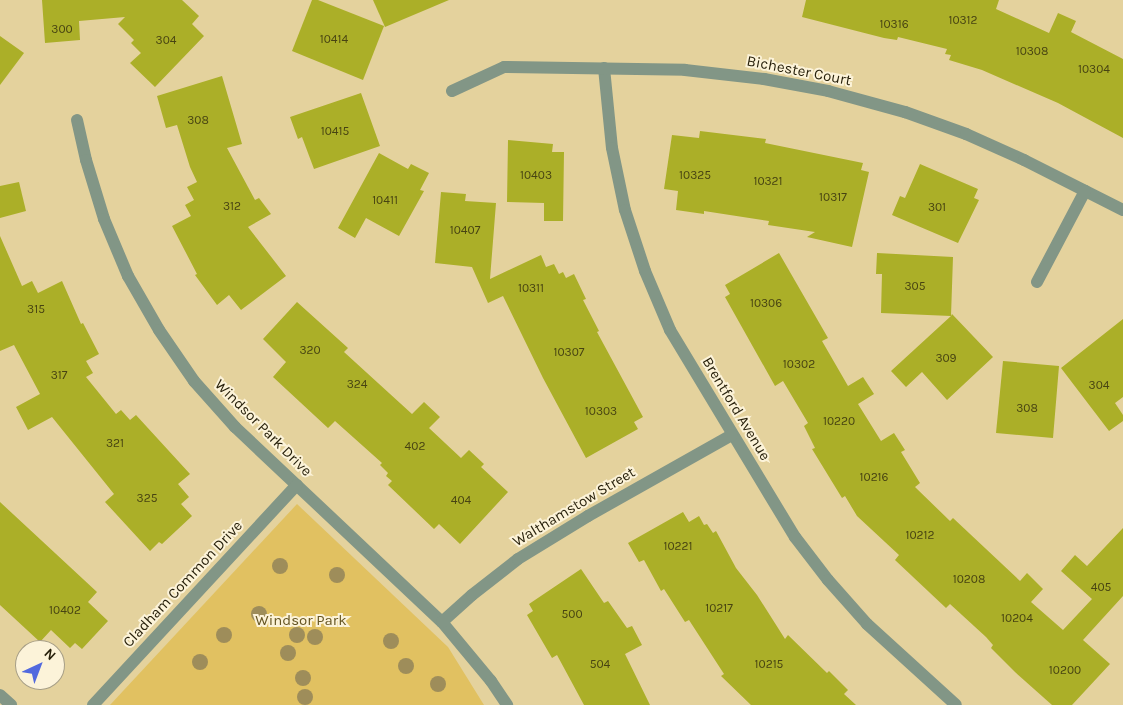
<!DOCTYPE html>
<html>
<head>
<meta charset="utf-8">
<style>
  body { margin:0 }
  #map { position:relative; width:1123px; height:705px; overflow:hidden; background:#e4d29d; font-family:Karla,sans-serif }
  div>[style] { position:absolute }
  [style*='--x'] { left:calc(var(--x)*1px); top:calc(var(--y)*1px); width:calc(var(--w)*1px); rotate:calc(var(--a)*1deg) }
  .green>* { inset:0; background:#e1c161 }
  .building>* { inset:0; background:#abaf28 }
  .minor>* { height:12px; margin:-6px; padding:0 6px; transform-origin:6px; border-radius:6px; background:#829686 }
  .trees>* { width:16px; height:16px; margin:-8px; border-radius:50%; background:#9e8d5a }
  span { translate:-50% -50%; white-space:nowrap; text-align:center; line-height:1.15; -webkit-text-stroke:4px #fcf3d9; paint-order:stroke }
  .number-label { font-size:12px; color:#474312 }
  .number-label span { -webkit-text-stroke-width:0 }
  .street-label { font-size:15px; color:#261f0a }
  .park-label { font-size:15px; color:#655523 }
  .north { position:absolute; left:15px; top:640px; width:50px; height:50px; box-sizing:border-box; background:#fcf3d9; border:1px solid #a69e86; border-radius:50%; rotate:43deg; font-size:14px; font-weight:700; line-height:20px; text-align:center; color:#261f0a }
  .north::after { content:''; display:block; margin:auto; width:18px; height:22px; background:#5269de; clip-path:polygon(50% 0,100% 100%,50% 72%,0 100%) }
</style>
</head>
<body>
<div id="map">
  <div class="green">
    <i style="clip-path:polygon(297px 504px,448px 647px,484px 705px,110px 705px)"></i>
  </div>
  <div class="building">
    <i style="clip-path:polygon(42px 0,182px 0,199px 16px,192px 24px,204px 36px,155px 87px,130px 63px,141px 53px,131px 43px,134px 40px,118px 24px,125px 17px,79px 21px,80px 40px,45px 43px)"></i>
    <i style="clip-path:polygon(312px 0,318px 0,384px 26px,363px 80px,292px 51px)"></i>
    <i style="clip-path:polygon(373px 0,449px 0,385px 27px)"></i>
    <i style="clip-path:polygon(806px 0,999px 0,996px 9px,1049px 33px,1058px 13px,1076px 21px,1071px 32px,1123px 59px,1123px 138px,1058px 103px,982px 70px,949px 60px,951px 55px,945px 54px,947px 49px,898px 37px,897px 40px,884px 38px,802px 17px)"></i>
    <i style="clip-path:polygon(0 36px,24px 53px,0 85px)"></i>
    <i style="clip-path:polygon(222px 76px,242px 144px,227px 148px,255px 200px,259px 198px,271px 214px,248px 227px,286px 276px,241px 310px,229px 295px,217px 305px,195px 275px,197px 274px,172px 226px,191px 216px,185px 205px,194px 200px,187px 187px,197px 182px,190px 167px,177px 125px,166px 128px,157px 96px)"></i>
    <i style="clip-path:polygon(361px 93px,380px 146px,314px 169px,302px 137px,298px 139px,290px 117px)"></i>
    <i style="clip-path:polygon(700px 131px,766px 139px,765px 143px,863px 163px,861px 170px,869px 172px,852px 247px,807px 237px,815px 232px,768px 225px,769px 221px,704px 211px,704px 214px,676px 210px,678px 191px,664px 189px,672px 135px,699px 138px)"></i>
    <i style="clip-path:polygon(508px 140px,553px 144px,552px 152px,564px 152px,563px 221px,544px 221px,544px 203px,507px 202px)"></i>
    <i style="clip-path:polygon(379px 153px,408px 169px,411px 164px,429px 173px,420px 190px,424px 191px,399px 236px,366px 218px,355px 238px,338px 228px)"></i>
    <i style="clip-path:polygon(920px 164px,978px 189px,974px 198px,979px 200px,958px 243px,892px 215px,900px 196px,905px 198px)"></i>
    <i style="clip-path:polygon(19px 182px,26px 211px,0 218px,0 186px)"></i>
    <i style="clip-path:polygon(441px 192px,466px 194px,465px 201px,496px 203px,490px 279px,541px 255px,546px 267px,554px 264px,559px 274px,563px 272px,566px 278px,574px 274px,586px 299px,583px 300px,599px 331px,597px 332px,643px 417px,634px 422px,638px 429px,586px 458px,543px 378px,503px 296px,488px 303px,472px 267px,435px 263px)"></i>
    <i style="clip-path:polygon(0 236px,22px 286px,32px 281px,38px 293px,62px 281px,81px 324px,83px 323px,99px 354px,86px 361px,93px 373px,86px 377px,116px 414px,121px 410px,130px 420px,136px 415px,190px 474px,178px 484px,189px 497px,181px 504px,192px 516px,162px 544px,159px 542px,150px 551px,105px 502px,114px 494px,52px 417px,28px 430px,16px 407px,40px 394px,14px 345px,0 351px)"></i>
    <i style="clip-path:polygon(779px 253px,828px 338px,822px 341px,848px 386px,863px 377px,874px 394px,858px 404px,881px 441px,894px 433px,905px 450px,901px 452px,920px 483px,915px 487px,950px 521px,953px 518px,1020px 581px,1027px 573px,1043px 589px,1031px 602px,1063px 630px,1092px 599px,1061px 571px,1075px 555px,1087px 566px,1123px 528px,1123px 596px,1083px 640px,1110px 664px,1072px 705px,1052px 705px,1015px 672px,991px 648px,993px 645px,986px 637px,950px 604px,946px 608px,895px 560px,899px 555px,857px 516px,845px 496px,842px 498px,812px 449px,815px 448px,804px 426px,808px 423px,783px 381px,775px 386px,725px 297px,730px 294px,725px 285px)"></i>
    <i style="clip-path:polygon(877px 253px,953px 257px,951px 316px,952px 314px,993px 357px,947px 400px,922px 372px,906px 387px,891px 371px,951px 316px,881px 313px,882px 274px,876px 274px)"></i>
    <i style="clip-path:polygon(297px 302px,348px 348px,344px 352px,412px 414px,424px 402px,440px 417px,429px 428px,461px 458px,469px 450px,484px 464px,481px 467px,508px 492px,460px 544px,439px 524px,434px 529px,388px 485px,392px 481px,386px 476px,388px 473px,380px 465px,382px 463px,335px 421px,328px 428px,273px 377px,286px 362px,263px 339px)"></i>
    <i style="clip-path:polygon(1123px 319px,1123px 397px,1115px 403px,1123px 415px,1123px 421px,1109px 431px,1061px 368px)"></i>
    <i style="clip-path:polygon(1003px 361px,1059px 366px,1053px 438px,996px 433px)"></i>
    <i style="clip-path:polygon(0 502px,97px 592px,88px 602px,108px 621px,82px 649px,75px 643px,70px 648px,51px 630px,40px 642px,0 605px)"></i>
    <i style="clip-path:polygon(683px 512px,689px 522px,699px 516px,704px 525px,707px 524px,713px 533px,716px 531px,736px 568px,757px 595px,785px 639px,788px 635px,827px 673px,829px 671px,848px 690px,844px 694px,856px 705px,751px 705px,721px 676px,724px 674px,689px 620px,685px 622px,664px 589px,661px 591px,644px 560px,639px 562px,628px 543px)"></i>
    <i style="clip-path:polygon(581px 569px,604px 603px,608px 601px,627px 628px,632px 626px,642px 645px,625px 654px,650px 705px,584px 705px,557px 655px,552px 658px,527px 615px,533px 611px,529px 604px)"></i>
  </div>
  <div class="minor">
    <i style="--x:604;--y:68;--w:80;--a:84.3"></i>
    <i style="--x:612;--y:148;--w:63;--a:78.2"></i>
    <i style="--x:625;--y:210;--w:64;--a:71.8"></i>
    <i style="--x:645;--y:271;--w:64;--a:67"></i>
    <i style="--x:670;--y:330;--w:242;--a:58.9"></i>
    <i style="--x:795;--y:537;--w:54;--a:52.5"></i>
    <i style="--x:828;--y:580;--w:59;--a:48.4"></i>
    <i style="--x:867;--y:624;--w:120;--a:42.3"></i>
    <i style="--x:452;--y:91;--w:57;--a:-24.8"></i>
    <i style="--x:504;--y:67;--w:181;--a:0.9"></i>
    <i style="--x:685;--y:70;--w:80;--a:6.5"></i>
    <i style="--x:764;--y:79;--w:65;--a:10.6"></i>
    <i style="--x:828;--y:91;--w:80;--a:15.3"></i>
    <i style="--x:905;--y:112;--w:65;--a:19.8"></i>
    <i style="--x:966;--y:134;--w:64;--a:24.1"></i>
    <i style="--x:1024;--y:160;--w:111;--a:26.8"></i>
    <i style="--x:77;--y:120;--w:41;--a:77.3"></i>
    <i style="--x:86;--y:160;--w:62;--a:73"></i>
    <i style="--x:104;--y:219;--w:62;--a:67.2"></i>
    <i style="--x:128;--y:276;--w:62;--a:60.1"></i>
    <i style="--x:159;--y:330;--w:62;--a:55.5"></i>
    <i style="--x:194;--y:381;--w:62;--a:48.3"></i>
    <i style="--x:235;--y:427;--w:284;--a:43.3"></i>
    <i style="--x:442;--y:622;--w:77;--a:50.3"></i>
    <i style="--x:491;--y:681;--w:29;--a:56"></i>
    <i style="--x:1037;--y:282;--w:103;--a:-62.2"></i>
    <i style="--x:442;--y:622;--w:40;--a:-42"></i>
    <i style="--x:472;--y:595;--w:58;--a:-38"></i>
    <i style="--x:518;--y:559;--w:82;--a:-31.6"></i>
    <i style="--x:588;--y:516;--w:165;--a:-29.4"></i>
    <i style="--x:0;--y:695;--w:15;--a:42"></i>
    <i style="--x:93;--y:705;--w:300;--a:-47.2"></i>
  </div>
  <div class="trees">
    <i style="left:280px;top:566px"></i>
    <i style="left:337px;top:575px"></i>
    <i style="left:259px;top:614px"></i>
    <i style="left:224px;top:635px"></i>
    <i style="left:297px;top:635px"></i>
    <i style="left:315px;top:637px"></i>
    <i style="left:391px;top:641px"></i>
    <i style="left:288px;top:653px"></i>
    <i style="left:200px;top:662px"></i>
    <i style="left:406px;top:666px"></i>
    <i style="left:303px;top:678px"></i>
    <i style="left:438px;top:684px"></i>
    <i style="left:305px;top:697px"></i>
  </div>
  <div class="number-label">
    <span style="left:963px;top:21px">10312</span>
    <span style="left:894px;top:25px">10316</span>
    <span style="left:62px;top:30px">300</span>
    <span style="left:334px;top:40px">10414</span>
    <span style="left:166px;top:41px">304</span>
    <span style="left:1032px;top:52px">10308</span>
    <span style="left:1094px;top:70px">10304</span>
    <span style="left:198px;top:121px">308</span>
    <span style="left:335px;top:132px">10415</span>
    <span style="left:536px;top:176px">10403</span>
    <span style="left:695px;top:176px">10325</span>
    <span style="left:768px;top:182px">10321</span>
    <span style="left:833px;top:198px">10317</span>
    <span style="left:385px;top:201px">10411</span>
    <span style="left:232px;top:207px">312</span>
    <span style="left:937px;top:208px">301</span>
    <span style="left:465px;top:231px">10407</span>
    <span style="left:915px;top:287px">305</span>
    <span style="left:531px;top:289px">10311</span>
    <span style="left:766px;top:304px">10306</span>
    <span style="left:36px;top:310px">315</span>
    <span style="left:310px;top:351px">320</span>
    <span style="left:569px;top:353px">10307</span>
    <span style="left:946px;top:359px">309</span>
    <span style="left:799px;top:365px">10302</span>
    <span style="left:59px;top:376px">317</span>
    <span style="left:357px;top:385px">324</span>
    <span style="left:1099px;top:386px">304</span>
    <span style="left:1027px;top:409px">308</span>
    <span style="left:601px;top:412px">10303</span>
    <span style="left:839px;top:422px">10220</span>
    <span style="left:115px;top:444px">321</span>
    <span style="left:415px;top:447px">402</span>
    <span style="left:874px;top:478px">10216</span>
    <span style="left:147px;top:499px">325</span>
    <span style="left:461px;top:501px">404</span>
    <span style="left:920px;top:536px">10212</span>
    <span style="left:678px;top:547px">10221</span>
    <span style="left:969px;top:580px">10208</span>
    <span style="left:1101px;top:588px">405</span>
    <span style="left:719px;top:609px">10217</span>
    <span style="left:65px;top:611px">10402</span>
    <span style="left:572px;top:615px">500</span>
    <span style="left:1017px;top:619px">10204</span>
    <span style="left:600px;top:665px">504</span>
    <span style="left:769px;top:665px">10215</span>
    <span style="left:1065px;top:671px">10200</span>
  </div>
  <div class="street-label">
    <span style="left:799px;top:71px;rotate:11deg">Bichester Court</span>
    <span style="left:736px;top:409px;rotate:59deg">Brentford Avenue</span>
    <span style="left:263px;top:428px;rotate:45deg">Windsor Park Drive</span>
    <span style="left:574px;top:507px;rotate:-31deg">Walthamstow Street</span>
    <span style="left:183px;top:584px;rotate:-47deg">Cladham Common Drive</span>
  </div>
  <div class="park-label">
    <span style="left:301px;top:621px">Windsor Park</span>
  </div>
  <div class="north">N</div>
</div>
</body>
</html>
